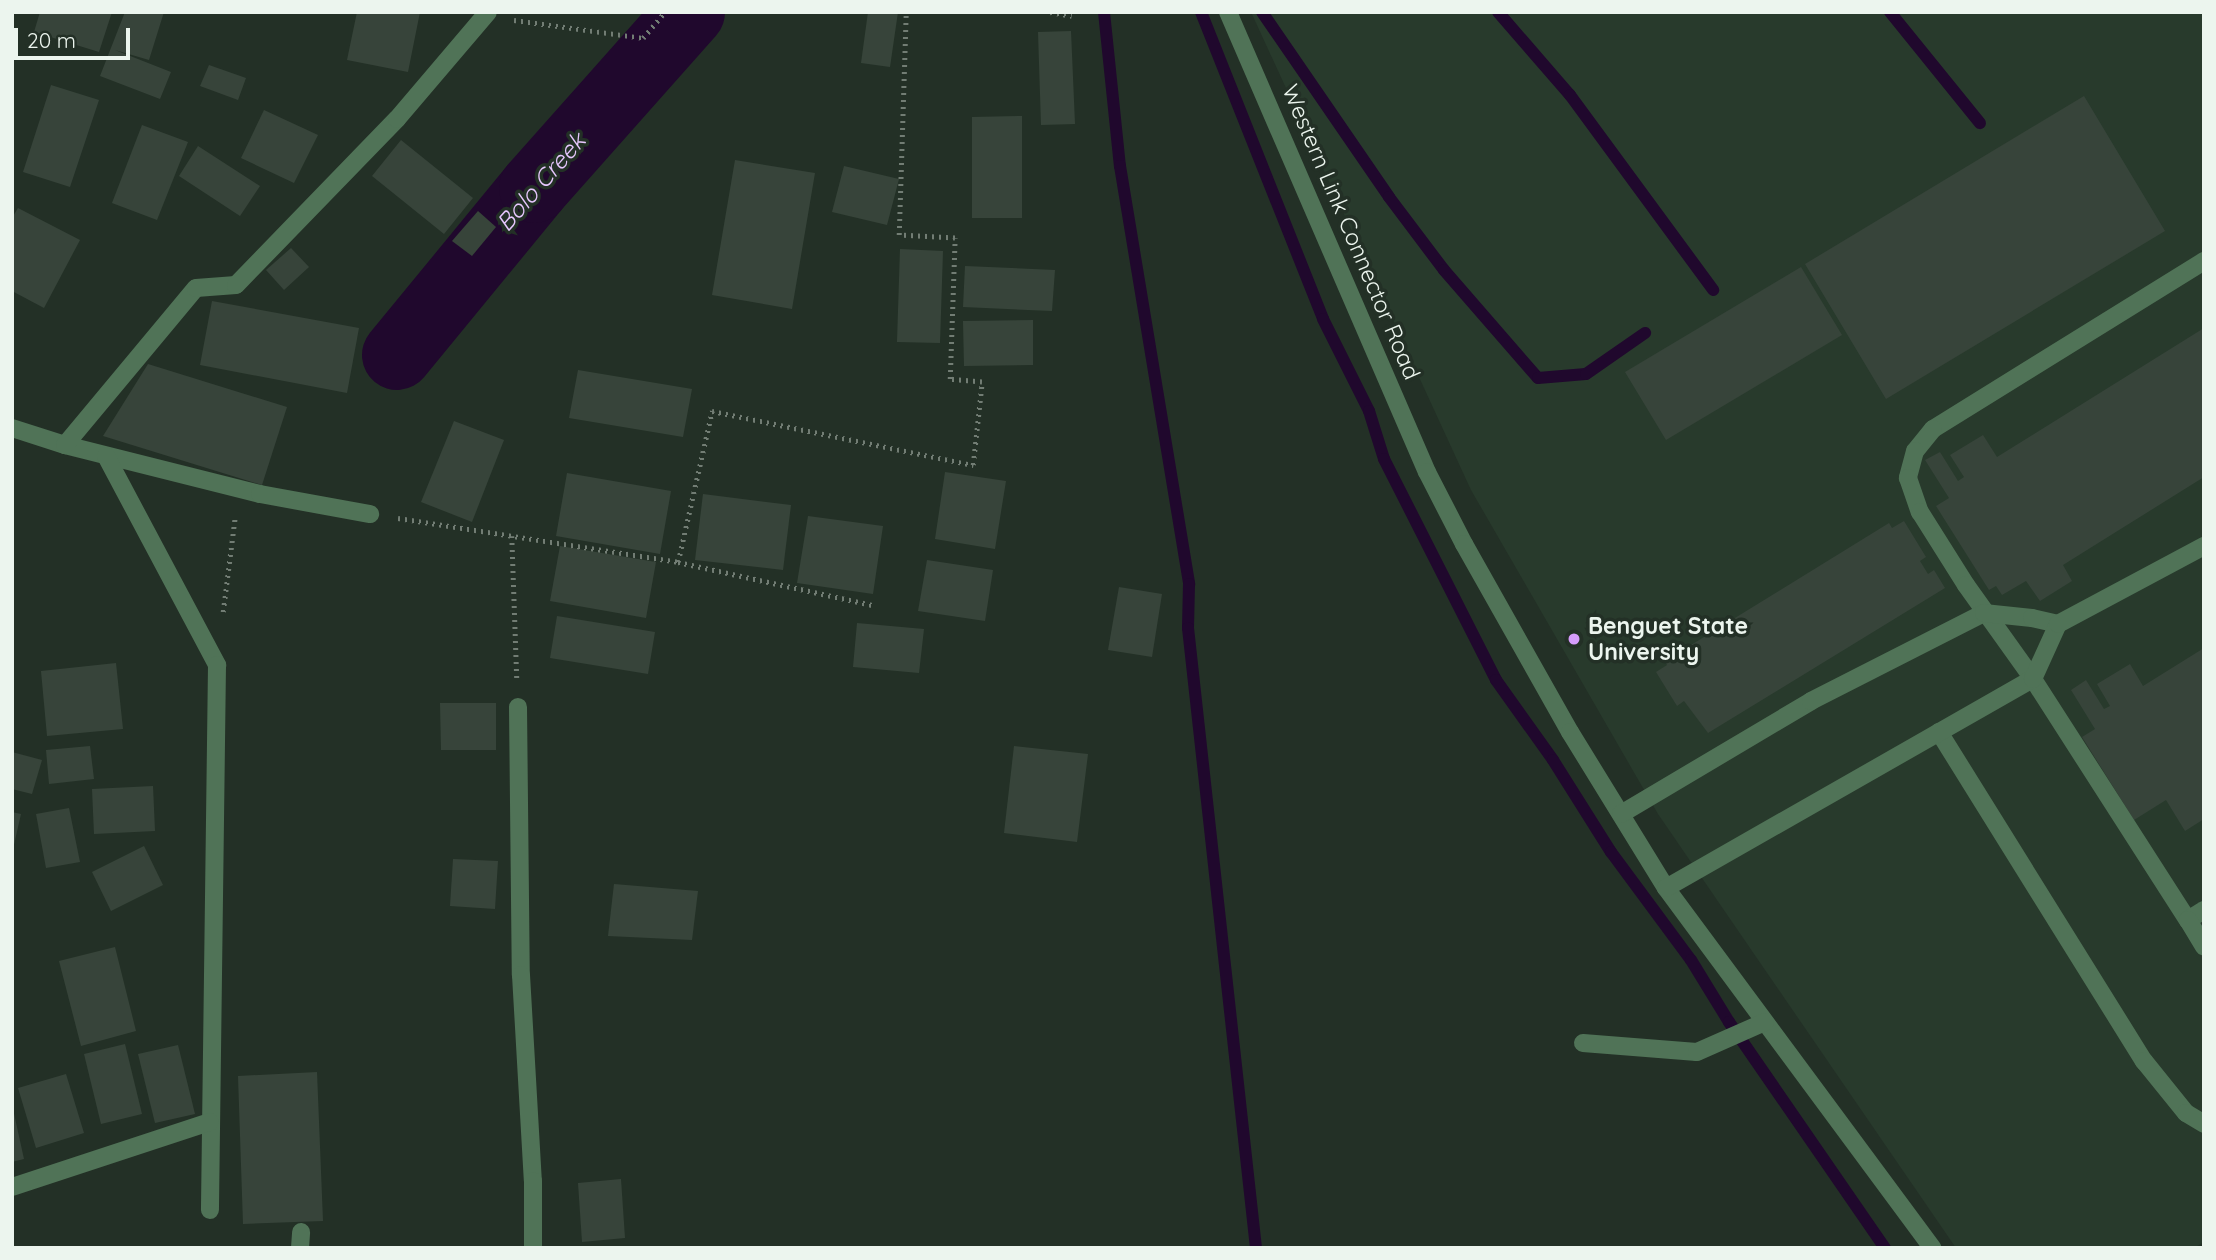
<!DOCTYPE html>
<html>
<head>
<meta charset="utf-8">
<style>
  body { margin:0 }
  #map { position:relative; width:2216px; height:1260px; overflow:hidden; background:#233026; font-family:Quicksand,sans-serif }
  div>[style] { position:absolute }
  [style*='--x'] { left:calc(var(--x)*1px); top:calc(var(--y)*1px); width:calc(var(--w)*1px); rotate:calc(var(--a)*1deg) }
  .built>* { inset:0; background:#283a2c }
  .stream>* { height:12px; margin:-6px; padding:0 6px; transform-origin:6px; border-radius:6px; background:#20082d }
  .river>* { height:70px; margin:-35px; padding:0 35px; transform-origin:35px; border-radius:35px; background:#20082d }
  .building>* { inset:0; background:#37443a }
  .path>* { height:4.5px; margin-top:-2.25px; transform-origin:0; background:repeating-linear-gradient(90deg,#727d74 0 2px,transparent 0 7px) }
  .minor>* { height:18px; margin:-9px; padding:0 9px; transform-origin:9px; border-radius:9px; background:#507357 }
  .dots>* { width:19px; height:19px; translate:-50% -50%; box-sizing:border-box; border:4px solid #233026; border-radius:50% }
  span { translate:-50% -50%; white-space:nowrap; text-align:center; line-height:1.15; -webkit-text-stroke:7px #233026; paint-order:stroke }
  .street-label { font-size:23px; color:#ecf5ee }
  .poi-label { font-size:23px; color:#ecf5ee; font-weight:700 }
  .left { translate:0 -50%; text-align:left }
  .water-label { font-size:24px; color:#e7c7fe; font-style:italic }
  .frame { position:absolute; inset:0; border:14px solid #ecf5ee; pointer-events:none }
  .scale { position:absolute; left:14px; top:28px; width:116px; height:32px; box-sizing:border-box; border:4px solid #ecf5ee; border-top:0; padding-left:9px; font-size:21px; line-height:24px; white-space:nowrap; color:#ecf5ee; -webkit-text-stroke:5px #233026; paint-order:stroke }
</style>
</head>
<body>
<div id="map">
  <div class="built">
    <i style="clip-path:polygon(1251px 12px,2204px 12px,2204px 1242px,2194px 1248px,1956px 1248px,1658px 814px,1471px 490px)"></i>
  </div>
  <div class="stream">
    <i style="--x:1104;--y:12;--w:155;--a:84.1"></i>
    <i style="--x:1120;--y:166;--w:424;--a:80.6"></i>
    <i style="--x:1189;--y:584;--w:44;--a:91.3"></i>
    <i style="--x:1188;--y:628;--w:624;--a:83.74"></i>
    <i style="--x:1201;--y:12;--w:330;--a:68.3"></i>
    <i style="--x:1323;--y:319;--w:103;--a:63.4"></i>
    <i style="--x:1369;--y:411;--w:50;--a:72.6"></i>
    <i style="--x:1384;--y:459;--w:248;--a:63.1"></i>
    <i style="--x:1496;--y:680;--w:98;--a:54.5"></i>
    <i style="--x:1553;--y:760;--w:109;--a:57.8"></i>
    <i style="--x:1611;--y:852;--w:134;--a:53.5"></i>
    <i style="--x:1691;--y:960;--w:73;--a:58.5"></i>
    <i style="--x:1729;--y:1022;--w:275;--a:55.4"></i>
    <i style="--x:1262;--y:12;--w:224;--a:55.5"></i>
    <i style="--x:1389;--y:197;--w:91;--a:53"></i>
    <i style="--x:1444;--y:270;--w:143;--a:49"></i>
    <i style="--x:1538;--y:378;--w:48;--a:-4.8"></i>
    <i style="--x:1586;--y:374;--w:72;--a:-34.8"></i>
    <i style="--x:1498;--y:12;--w:110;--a:49.1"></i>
    <i style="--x:1570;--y:95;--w:242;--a:53.7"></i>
    <i style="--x:1890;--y:12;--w:143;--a:51"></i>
  </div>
  <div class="river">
    <i style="--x:397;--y:355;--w:216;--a:-50.6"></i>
    <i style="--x:534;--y:188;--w:235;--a:-48.4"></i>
  </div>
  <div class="building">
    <i style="clip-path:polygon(40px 12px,112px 12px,99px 52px,34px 32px)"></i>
    <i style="clip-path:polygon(125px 12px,164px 12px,149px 60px,115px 50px,171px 72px,160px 99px,100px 76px)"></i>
    <i style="clip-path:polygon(357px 12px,420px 12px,408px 72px,347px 60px)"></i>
    <i style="clip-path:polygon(868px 12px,898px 12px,890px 67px,861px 63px)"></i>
    <i style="clip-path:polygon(1071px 31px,1075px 124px,1041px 125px,1038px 32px)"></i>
    <i style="clip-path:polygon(209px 65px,246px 78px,238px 100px,200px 86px)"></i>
    <i style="clip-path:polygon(51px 85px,99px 100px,70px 187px,23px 172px)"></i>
    <i style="clip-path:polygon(2084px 96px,2165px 231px,1886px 399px,1805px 264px)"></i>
    <i style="clip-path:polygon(264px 110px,318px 135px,294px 183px,241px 158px)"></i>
    <i style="clip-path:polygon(1022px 116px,1022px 218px,972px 218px,972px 117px)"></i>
    <i style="clip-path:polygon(142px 125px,188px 142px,157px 220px,112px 203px)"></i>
    <i style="clip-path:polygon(401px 140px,473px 198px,444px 234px,372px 176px)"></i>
    <i style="clip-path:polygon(198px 146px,260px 186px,240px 216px,179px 176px)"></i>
    <i style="clip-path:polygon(735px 160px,815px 173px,792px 309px,712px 295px)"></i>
    <i style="clip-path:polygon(844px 166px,899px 179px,887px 225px,832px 212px)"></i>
    <i style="clip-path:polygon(18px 208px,80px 240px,44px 308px,12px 291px,12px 218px)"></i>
    <i style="clip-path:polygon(478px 211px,496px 227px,472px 256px,452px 241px)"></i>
    <i style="clip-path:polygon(291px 248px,309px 267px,284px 290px,266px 270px)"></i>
    <i style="clip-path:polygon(900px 249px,943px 251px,940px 343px,897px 342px)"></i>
    <i style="clip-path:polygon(965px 266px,1055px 270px,1052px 311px,963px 307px)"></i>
    <i style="clip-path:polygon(1801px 267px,1842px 335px,1666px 440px,1625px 372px)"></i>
    <i style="clip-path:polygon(212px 301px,359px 328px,347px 393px,200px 365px)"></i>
    <i style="clip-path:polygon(1033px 320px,1033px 365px,964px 366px,963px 321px)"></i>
    <i style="clip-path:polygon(2204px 328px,2204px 477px,2063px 565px,2072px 581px,2040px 601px,2026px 581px,2002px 595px,1996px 586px,1989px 590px,1936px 506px,1949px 498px,1925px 460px,1940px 452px,1958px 481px,1964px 477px,1950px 455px,1983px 435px,1997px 457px)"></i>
    <i style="clip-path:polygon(148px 364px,287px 407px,262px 485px,103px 436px)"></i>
    <i style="clip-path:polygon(578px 370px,692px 389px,683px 437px,569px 418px)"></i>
    <i style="clip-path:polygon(454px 421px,504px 440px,472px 522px,421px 502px)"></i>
    <i style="clip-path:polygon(945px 472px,1006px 481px,995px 549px,935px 539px)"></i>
    <i style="clip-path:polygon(567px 473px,671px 491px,660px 554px,556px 536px)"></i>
    <i style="clip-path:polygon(703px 494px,791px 505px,783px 570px,695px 560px)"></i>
    <i style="clip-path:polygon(808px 516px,883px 526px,873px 594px,797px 583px)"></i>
    <i style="clip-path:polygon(1904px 521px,1926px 557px,1920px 561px,1928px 574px,1934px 570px,1945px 588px,1708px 733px,1684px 701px,1677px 706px,1656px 672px,1667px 665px,1665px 661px,1889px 523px,1892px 528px)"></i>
    <i style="clip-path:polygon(560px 546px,656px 562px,646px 618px,550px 601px)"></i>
    <i style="clip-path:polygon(927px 560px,993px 570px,985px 621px,918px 611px)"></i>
    <i style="clip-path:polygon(1119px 587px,1162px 594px,1152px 657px,1108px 650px)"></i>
    <i style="clip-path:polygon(557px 616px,655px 632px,648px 674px,550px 658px)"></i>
    <i style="clip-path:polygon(857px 623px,924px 629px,919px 673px,853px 667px)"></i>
    <i style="clip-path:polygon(2204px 648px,2204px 819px,2185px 831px,2166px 800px,2134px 820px,2082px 737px,2095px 729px,2071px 690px,2086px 680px,2104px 709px,2110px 706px,2097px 684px,2130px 664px,2143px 686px)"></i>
    <i style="clip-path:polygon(116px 663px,123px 729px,47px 736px,41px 671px)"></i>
    <i style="clip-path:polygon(440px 703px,496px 703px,496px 750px,441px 750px)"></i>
    <i style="clip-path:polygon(90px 746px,94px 779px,49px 784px,46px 750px)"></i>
    <i style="clip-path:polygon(1014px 746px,1088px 754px,1077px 842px,1004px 833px)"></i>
    <i style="clip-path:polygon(12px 752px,42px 760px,32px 794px,12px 789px)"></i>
    <i style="clip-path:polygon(153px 786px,155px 831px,94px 834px,92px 789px)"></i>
    <i style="clip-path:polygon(69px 808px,80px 862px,46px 868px,36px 814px)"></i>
    <i style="clip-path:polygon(12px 812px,21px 814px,13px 849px,12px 849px)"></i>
    <i style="clip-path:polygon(144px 846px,163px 885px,111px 911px,92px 872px)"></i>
    <i style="clip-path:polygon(453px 859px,498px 861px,495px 909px,450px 906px)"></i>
    <i style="clip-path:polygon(614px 884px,698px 891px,692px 940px,608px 936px)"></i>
    <i style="clip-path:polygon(115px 947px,136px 1031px,81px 1046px,59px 961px)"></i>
    <i style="clip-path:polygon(125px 1044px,142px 1114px,101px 1124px,84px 1054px)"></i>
    <i style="clip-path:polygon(178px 1045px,195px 1114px,155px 1123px,138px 1054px)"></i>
    <i style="clip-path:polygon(317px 1072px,323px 1221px,243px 1224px,238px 1076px)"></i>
    <i style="clip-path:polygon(66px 1074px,84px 1133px,36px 1148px,18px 1088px)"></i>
    <i style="clip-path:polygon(13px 1109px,24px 1159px,12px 1162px,12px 1110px)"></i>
    <i style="clip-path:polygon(621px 1179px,625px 1238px,582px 1242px,578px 1183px)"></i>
  </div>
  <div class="path">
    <i style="--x:1050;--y:12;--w:22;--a:10"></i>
    <i style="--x:514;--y:20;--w:130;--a:7.9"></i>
    <i style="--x:643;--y:38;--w:34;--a:-50"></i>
    <i style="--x:398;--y:518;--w:283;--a:8.9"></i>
    <i style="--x:678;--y:562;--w:199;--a:12.5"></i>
    <i style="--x:512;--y:536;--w:143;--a:88"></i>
    <i style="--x:678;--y:562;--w:155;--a:-77.3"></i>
    <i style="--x:712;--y:411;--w:267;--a:11.7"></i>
    <i style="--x:973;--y:465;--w:83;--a:-83.8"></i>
    <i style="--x:982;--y:382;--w:32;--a:-175"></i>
    <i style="--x:950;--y:379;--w:141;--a:-88"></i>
    <i style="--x:955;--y:238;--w:56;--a:-176.9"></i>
    <i style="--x:899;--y:235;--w:223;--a:-88.2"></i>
    <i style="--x:223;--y:612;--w:96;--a:-82.8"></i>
  </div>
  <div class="minor">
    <i style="--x:1228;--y:12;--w:501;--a:66.61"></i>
    <i style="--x:1427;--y:472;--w:81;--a:62.8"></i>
    <i style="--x:1464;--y:544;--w:216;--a:60.6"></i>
    <i style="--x:1570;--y:732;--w:183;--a:58.4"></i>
    <i style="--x:1666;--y:888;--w:448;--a:53.5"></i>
    <i style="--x:2204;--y:261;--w:319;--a:148.2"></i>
    <i style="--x:1933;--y:429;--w:28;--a:129"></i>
    <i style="--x:1915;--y:451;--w:28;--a:105"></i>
    <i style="--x:1908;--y:478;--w:36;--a:71"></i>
    <i style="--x:1920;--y:512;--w:86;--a:57.8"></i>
    <i style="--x:1966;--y:585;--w:115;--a:54.5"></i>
    <i style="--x:2033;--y:679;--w:287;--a:57.3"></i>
    <i style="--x:2188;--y:920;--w:19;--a:-32"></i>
    <i style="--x:12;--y:428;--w:56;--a:17.8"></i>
    <i style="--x:65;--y:445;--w:201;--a:14.1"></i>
    <i style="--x:260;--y:494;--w:112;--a:10.3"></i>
    <i style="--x:65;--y:445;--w:204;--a:-50.2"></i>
    <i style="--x:196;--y:288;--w:40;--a:-4.3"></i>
    <i style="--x:236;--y:285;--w:231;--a:-45.9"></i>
    <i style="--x:397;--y:119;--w:140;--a:-49.6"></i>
    <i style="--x:106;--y:456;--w:237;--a:62"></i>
    <i style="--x:217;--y:665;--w:545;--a:90.74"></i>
    <i style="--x:518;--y:707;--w:268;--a:89.4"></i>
    <i style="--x:521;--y:975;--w:206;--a:86.7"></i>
    <i style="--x:533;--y:1181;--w:67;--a:90"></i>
    <i style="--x:1939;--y:732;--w:388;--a:58.1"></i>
    <i style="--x:2144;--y:1061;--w:67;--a:51.1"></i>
    <i style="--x:2186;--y:1113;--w:21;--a:31"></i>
    <i style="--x:1621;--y:814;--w:221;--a:-30.7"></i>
    <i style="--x:1811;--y:701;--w:194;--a:-27"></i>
    <i style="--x:1984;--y:613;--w:48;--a:5.9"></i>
    <i style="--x:2032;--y:618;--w:27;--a:13"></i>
    <i style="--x:1666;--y:888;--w:422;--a:-29.7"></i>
    <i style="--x:2033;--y:679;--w:60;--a:-65.6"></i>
    <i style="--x:2058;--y:624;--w:166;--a:-28.1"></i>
    <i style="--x:2188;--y:920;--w:31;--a:59"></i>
    <i style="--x:1583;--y:1043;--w:114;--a:4.5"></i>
    <i style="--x:1697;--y:1052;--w:74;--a:-23.8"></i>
    <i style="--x:12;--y:1187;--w:208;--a:-18.2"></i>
    <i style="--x:300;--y:1248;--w:16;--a:-86"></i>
  </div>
  <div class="dots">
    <i style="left:1574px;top:639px;background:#d59cfb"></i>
  </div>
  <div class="street-label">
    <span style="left:1351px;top:232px;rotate:67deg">Western Link Connector Road</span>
  </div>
  <div class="poi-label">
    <span class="left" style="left:1588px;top:639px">Benguet State<br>University</span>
  </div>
  <div class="water-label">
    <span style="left:541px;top:182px;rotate:-49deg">Bolo Creek</span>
  </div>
  <div class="frame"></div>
  <div class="scale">20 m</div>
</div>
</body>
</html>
